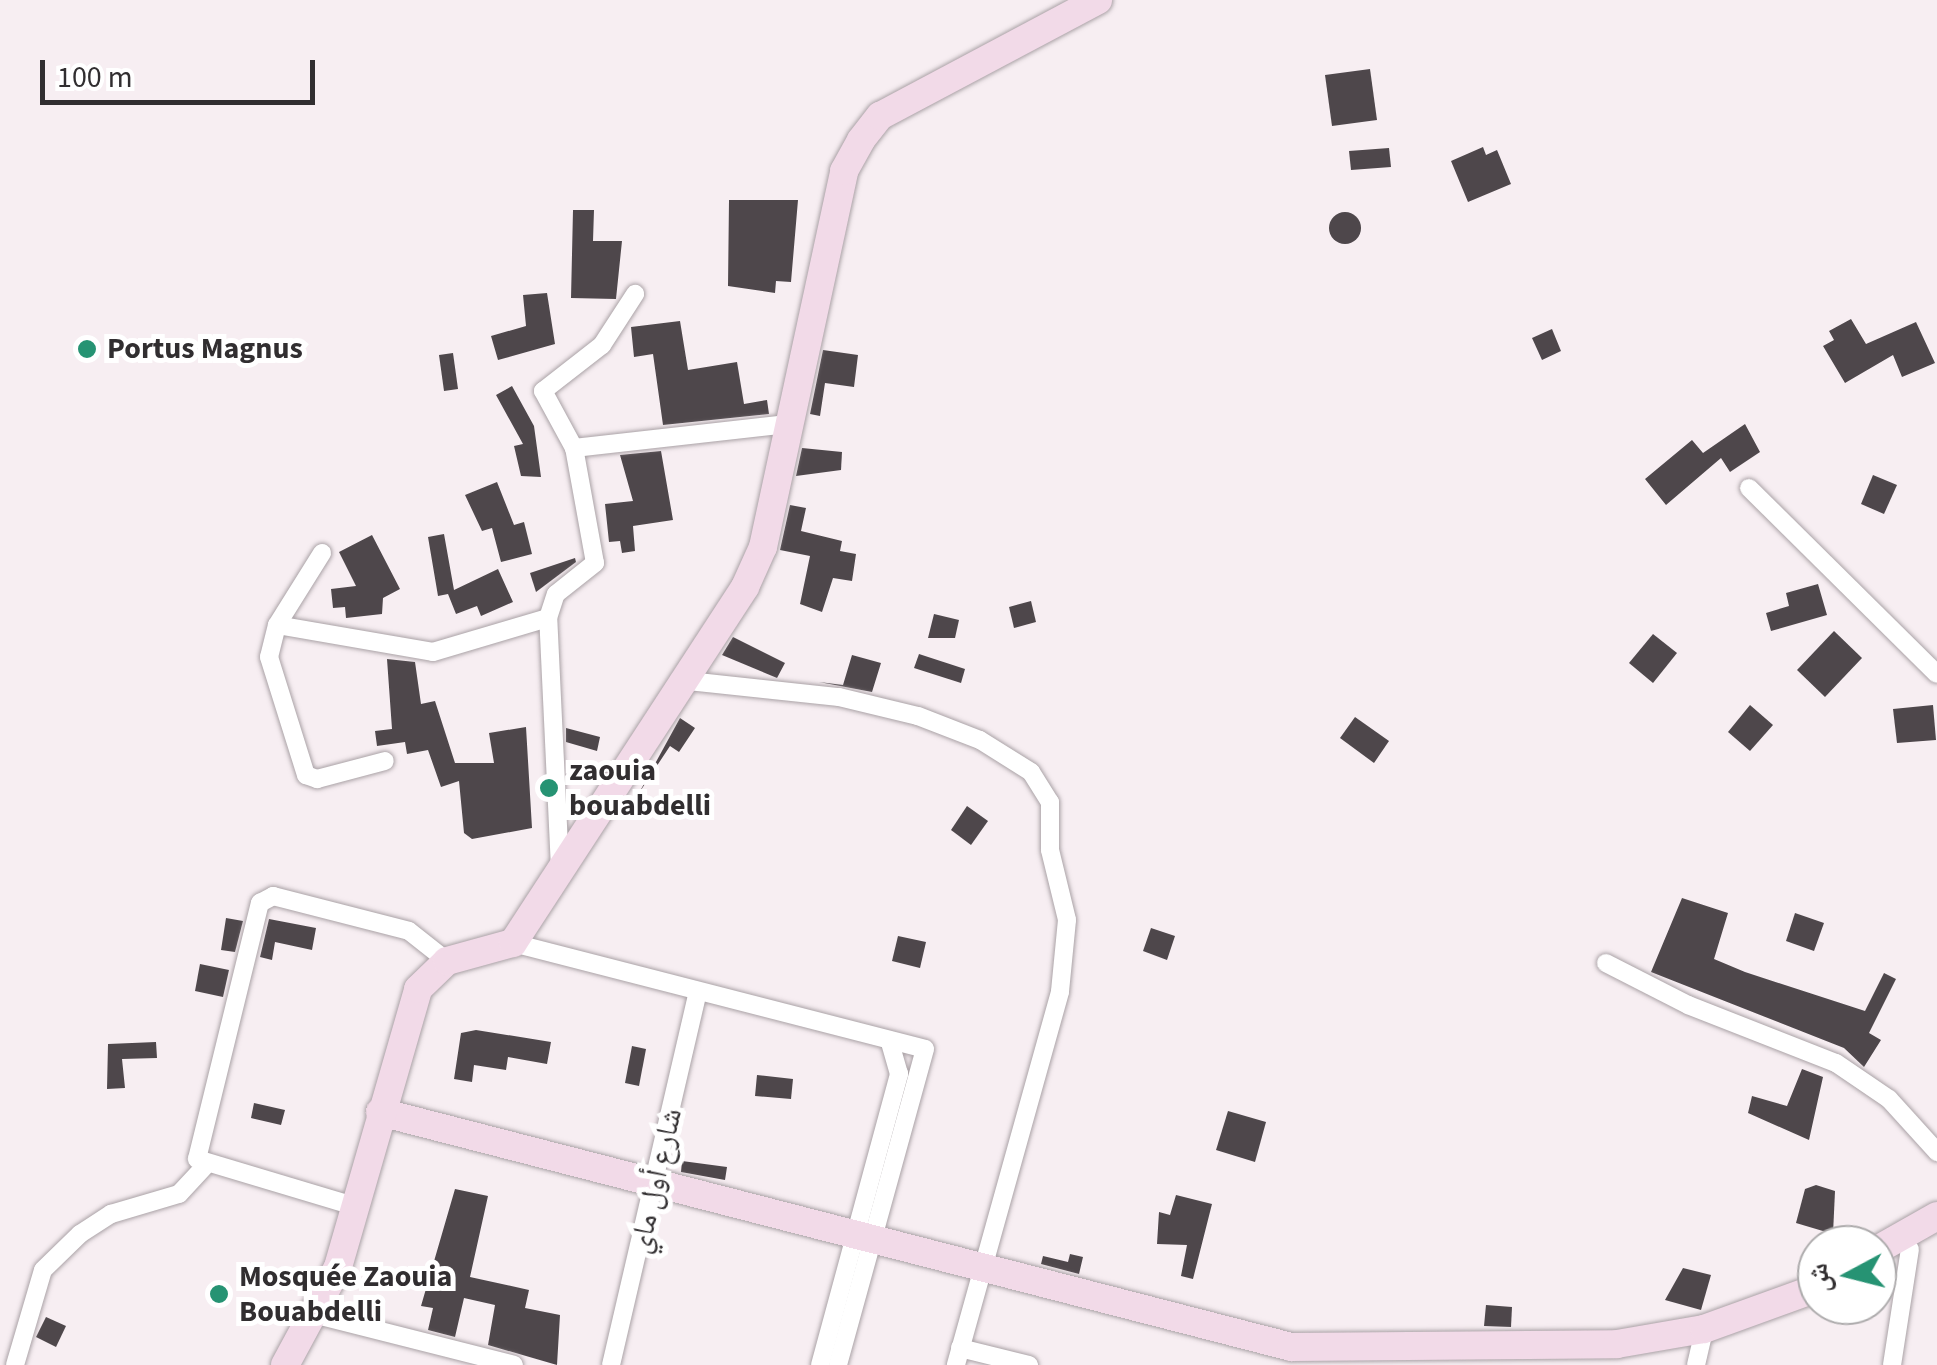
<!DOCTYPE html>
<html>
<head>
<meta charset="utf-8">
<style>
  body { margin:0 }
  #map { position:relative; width:1937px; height:1365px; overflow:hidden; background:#f7eef2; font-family:"Source Sans 3","Noto Naskh Arabic",sans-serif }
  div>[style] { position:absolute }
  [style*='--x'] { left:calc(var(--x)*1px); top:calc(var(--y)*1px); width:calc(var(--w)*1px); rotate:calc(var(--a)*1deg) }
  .building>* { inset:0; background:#4e474b }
  .round { border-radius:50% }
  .roads { filter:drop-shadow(0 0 2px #aaa2a6) drop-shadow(0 0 2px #aaa2a6) }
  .street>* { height:18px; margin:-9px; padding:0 9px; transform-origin:9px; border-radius:9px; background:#fff }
  .secondary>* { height:28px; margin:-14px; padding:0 14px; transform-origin:14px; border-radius:14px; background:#f2dae8 }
  .dots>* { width:28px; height:28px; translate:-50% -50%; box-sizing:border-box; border:5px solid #fff; border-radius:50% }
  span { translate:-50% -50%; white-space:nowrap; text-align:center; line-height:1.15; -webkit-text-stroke:10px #fff; paint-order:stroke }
  .poi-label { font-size:30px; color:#312e30; font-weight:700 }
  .left { translate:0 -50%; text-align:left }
  .street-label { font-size:30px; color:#312e30 }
  .north { position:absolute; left:1797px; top:1225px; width:100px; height:100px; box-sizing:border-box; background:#fff; border:2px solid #adabac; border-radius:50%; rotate:263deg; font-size:28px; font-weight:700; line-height:40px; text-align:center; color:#312e30 }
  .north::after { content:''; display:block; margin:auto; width:35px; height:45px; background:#269373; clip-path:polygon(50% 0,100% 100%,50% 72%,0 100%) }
  .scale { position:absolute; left:40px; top:60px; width:275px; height:45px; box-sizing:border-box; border:5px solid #312e30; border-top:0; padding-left:12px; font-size:30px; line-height:35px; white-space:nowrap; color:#312e30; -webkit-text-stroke:8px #fff; paint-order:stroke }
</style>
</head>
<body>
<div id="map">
  <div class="building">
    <i style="clip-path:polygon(1370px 69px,1377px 120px,1332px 126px,1325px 75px)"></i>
    <i style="clip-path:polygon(1483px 147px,1486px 155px,1497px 150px,1511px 184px,1468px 202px,1451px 161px)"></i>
    <i style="clip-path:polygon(1389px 148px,1391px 167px,1351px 170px,1349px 151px)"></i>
    <i style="clip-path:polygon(729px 200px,798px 200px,791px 282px,776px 281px,775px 293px,728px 286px)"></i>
    <i style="clip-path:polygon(573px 210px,594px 210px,593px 241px,622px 241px,616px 299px,571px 298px)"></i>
    <i class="round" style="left:1329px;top:212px;width:32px;height:32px"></i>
    <i style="clip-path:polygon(547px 293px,555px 344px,498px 360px,491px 336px,526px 326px,523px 295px)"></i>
    <i style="clip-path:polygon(1851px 319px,1866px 344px,1916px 322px,1935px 363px,1902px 377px,1893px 355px,1845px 383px,1823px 346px,1834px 340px,1829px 331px)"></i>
    <i style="clip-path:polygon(680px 321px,688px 370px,737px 362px,744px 404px,767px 400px,769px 414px,663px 425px,653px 354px,634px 357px,631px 327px)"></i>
    <i style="clip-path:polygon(1552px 329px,1561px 351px,1542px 360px,1532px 338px)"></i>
    <i style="clip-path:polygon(823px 350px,858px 355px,854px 387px,825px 383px,820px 416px,810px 414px)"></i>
    <i style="clip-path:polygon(453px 353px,458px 389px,444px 391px,439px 355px)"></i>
    <i style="clip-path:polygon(512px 386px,534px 426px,541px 477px,521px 476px,514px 446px,523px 444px,496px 395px)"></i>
    <i style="clip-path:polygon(1745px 424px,1760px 452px,1730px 472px,1721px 458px,1666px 505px,1645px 479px,1692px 440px,1703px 453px)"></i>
    <i style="clip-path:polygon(802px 448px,842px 452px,841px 470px,796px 476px)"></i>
    <i style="clip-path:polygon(661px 451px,673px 520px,633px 526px,635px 551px,622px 553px,620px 541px,609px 542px,605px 504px,633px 501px,620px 455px)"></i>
    <i style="clip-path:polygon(1873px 475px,1897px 485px,1884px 514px,1861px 504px)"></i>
    <i style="clip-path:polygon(497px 482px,514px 525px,524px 522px,532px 554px,501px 562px,492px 528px,482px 531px,465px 495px)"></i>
    <i style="clip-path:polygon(790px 505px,806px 508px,801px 531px,842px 541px,840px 551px,856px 554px,852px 581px,833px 578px,822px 612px,800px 604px,810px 556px,780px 550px)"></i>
    <i style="clip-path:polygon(444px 534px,454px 590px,498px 569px,513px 602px,481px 616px,477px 606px,456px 614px,448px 594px,438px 596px,428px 537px)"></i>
    <i style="clip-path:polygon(372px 535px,400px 589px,383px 598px,382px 614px,346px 618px,345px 607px,333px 608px,331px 589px,356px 586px,339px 552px)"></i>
    <i style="clip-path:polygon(575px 558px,576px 562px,536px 592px,530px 573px)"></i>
    <i style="clip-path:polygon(1818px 584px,1827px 615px,1771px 631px,1766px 613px,1789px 606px,1786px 593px)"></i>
    <i style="clip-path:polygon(1031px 601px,1036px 622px,1014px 628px,1009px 607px)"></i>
    <i style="clip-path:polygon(934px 614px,959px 620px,955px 638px,928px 638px)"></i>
    <i style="clip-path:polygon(1834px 631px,1862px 658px,1825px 697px,1797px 670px)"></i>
    <i style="clip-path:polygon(1653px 634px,1677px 653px,1653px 683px,1629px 663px)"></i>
    <i style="clip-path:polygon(733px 637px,785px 663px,777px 678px,722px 655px)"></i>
    <i style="clip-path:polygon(919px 654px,965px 669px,961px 683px,914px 668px)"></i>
    <i style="clip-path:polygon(852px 655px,881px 663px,872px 692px,819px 682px,843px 685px)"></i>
    <i style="clip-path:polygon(387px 659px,415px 662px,421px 704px,435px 701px,455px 763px,494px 763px,489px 733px,526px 727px,532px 828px,472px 839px,464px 833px,459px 781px,441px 787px,428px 750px,407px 754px,405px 742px,377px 746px,375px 731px,392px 729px)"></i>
    <i style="clip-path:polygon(1750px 705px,1773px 725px,1750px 751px,1728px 732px)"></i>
    <i style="clip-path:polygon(1933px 705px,1936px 740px,1897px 743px,1893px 709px)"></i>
    <i style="clip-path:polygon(1355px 717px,1389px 741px,1374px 763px,1340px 738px)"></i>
    <i style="clip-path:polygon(680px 718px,695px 728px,679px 752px,670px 746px,639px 793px)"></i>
    <i style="clip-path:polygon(566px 728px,600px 737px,597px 751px,566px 742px)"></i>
    <i style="clip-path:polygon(967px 806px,988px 821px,971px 845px,951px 830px)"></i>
    <i style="clip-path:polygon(1682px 898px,1728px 913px,1714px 959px,1745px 972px,1865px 1011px,1884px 973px,1896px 979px,1869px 1033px,1881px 1040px,1864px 1067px,1844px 1048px,1651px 972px)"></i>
    <i style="clip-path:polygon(1795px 913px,1824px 923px,1814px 951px,1786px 941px)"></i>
    <i style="clip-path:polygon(226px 918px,243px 921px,235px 952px,221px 950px)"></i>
    <i style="clip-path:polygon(269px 919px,316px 928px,312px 950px,275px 942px,272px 960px,260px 957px)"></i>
    <i style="clip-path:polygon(1151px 928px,1175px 936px,1167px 960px,1143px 951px)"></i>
    <i style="clip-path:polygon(898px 936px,926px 942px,920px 968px,892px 961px)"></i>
    <i style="clip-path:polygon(200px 964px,229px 970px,223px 997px,195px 991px)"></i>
    <i style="clip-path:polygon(476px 1030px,551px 1042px,547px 1064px,508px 1057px,506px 1070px,474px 1065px,472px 1082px,454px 1079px,461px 1033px)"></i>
    <i style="clip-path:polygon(156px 1042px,157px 1058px,122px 1059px,125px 1088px,107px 1089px,108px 1044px)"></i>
    <i style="clip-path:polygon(632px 1046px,646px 1049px,639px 1086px,625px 1083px)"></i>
    <i style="clip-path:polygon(1802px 1069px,1823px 1077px,1809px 1140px,1748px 1113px,1752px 1096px,1787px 1106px)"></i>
    <i style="clip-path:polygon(757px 1075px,793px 1079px,791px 1099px,755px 1096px)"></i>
    <i style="clip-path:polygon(254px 1103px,285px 1110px,281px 1125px,251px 1118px)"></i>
    <i style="clip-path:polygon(1228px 1111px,1266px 1122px,1255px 1162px,1216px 1150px)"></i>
    <i style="clip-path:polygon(682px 1161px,727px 1167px,725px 1180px,681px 1172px)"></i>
    <i style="clip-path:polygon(1816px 1185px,1835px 1191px,1833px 1234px,1796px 1223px,1805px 1189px)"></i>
    <i style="clip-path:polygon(455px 1189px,488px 1196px,470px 1277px,529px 1290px,525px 1308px,560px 1315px,557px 1365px,488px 1345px,495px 1305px,464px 1298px,455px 1337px,428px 1330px,433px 1308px,421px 1306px)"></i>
    <i style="clip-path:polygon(1176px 1195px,1212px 1204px,1193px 1279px,1181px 1276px,1187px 1245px,1157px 1244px,1159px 1212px,1170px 1215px)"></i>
    <i style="clip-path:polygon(1070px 1254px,1083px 1257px,1079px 1274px,1041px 1264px,1043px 1256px,1068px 1262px)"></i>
    <i style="clip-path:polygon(1683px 1268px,1711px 1275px,1701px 1310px,1665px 1300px)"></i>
    <i style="clip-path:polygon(1486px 1305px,1512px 1307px,1511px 1327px,1484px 1326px)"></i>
    <i style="clip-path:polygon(46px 1317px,66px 1326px,56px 1347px,36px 1337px)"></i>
  </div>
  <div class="roads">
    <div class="street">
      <i style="--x:574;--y:448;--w:65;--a:-118.5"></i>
      <i style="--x:543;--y:391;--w:75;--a:-37.9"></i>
      <i style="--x:602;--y:345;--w:61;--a:-57.1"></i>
      <i style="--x:1749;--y:488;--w:264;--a:44.7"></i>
      <i style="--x:322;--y:553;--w:85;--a:122"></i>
      <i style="--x:277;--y:625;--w:158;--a:9.8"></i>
      <i style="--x:433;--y:652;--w:120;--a:-16.5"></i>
      <i style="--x:277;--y:625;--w:33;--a:104"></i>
      <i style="--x:269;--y:657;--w:124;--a:72.6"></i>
      <i style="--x:306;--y:775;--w:12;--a:20"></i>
      <i style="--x:317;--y:779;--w:70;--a:-14.8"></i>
      <i style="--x:679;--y:680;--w:161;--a:6.1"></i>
      <i style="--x:839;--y:697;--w:81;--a:13.5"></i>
      <i style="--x:918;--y:716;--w:66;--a:21.2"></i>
      <i style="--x:980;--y:740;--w:60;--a:32.1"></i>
      <i style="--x:1031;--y:772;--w:36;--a:58"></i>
      <i style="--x:1050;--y:802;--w:48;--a:90"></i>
      <i style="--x:1050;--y:850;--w:72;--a:76.3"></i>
      <i style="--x:1067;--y:920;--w:72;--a:95.6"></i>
      <i style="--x:1060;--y:992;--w:387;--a:105.6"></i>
      <i style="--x:560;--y:868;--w:250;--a:-92.7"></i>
      <i style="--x:548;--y:618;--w:25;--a:-72"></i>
      <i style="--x:556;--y:594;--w:50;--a:-38.5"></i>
      <i style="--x:595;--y:563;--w:117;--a:-100.3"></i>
      <i style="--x:574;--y:448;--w:215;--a:-6.4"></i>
      <i style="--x:513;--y:943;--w:425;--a:14.4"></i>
      <i style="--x:925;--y:1049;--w:328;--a:105.4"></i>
      <i style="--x:1606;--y:963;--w:92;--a:27.1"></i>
      <i style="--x:1688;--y:1005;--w:159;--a:21.4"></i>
      <i style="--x:1836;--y:1063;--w:64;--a:34.2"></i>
      <i style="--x:1889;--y:1099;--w:72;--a:47.8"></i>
      <i style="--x:354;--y:1206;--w:164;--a:-163.3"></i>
      <i style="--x:197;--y:1159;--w:264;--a:-76.2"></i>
      <i style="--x:260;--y:903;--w:15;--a:-28"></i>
      <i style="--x:273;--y:896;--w:140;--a:14.4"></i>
      <i style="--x:409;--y:931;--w:48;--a:38.3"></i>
      <i style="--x:317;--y:1315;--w:203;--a:14.2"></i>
      <i style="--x:960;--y:1348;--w:71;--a:13.8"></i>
      <i style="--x:15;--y:1365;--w:99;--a:-73.6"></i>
      <i style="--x:43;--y:1270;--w:52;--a:-44.2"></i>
      <i style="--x:80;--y:1234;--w:37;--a:-33"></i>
      <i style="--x:111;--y:1214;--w:71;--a:-16.4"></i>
      <i style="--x:179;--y:1194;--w:37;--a:-47"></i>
      <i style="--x:611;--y:1365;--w:380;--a:-76.9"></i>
      <i style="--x:820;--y:1365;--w:302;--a:-74.8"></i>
      <i style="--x:899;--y:1074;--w:35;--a:-106"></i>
      <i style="--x:1696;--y:1365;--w:37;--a:-77"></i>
      <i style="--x:1892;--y:1365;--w:117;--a:-81.2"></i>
    </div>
    <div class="secondary">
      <i style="--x:380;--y:1112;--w:941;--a:14.46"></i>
      <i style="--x:1291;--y:1347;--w:326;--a:-0.5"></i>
      <i style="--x:1617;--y:1344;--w:88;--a:-9.8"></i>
      <i style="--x:1704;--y:1329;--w:120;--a:-19.9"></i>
      <i style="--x:1877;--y:1250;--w:69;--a:-29.5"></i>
      <i style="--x:285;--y:1365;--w:111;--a:-61.6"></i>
      <i style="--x:338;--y:1267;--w:289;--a:-73.9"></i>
      <i style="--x:418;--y:989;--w:40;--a:-44"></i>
      <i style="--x:447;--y:961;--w:68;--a:-15.3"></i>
      <i style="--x:513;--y:943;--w:425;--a:-56.9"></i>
      <i style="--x:745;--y:587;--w:44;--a:-65.8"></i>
      <i style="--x:763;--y:547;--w:385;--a:-77.8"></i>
      <i style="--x:844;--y:171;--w:35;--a:-61"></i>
      <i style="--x:861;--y:140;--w:31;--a:-52"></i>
      <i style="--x:880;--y:116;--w:247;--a:-28"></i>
    </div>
  </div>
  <div class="dots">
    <i style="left:87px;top:349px;background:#269373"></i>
    <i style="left:549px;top:788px;background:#269373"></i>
    <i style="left:219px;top:1294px;background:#269373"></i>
  </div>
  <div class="poi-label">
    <span class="left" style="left:107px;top:349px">Portus Magnus</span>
    <span class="left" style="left:569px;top:788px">zaouia<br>bouabdelli</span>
    <span class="left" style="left:239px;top:1294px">Mosquée Zaouia<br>Bouabdelli</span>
  </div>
  <div class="street-label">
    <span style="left:656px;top:1181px;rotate:-77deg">شارع أول ماي</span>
  </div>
  <div class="north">ش</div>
  <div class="scale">100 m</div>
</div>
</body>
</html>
